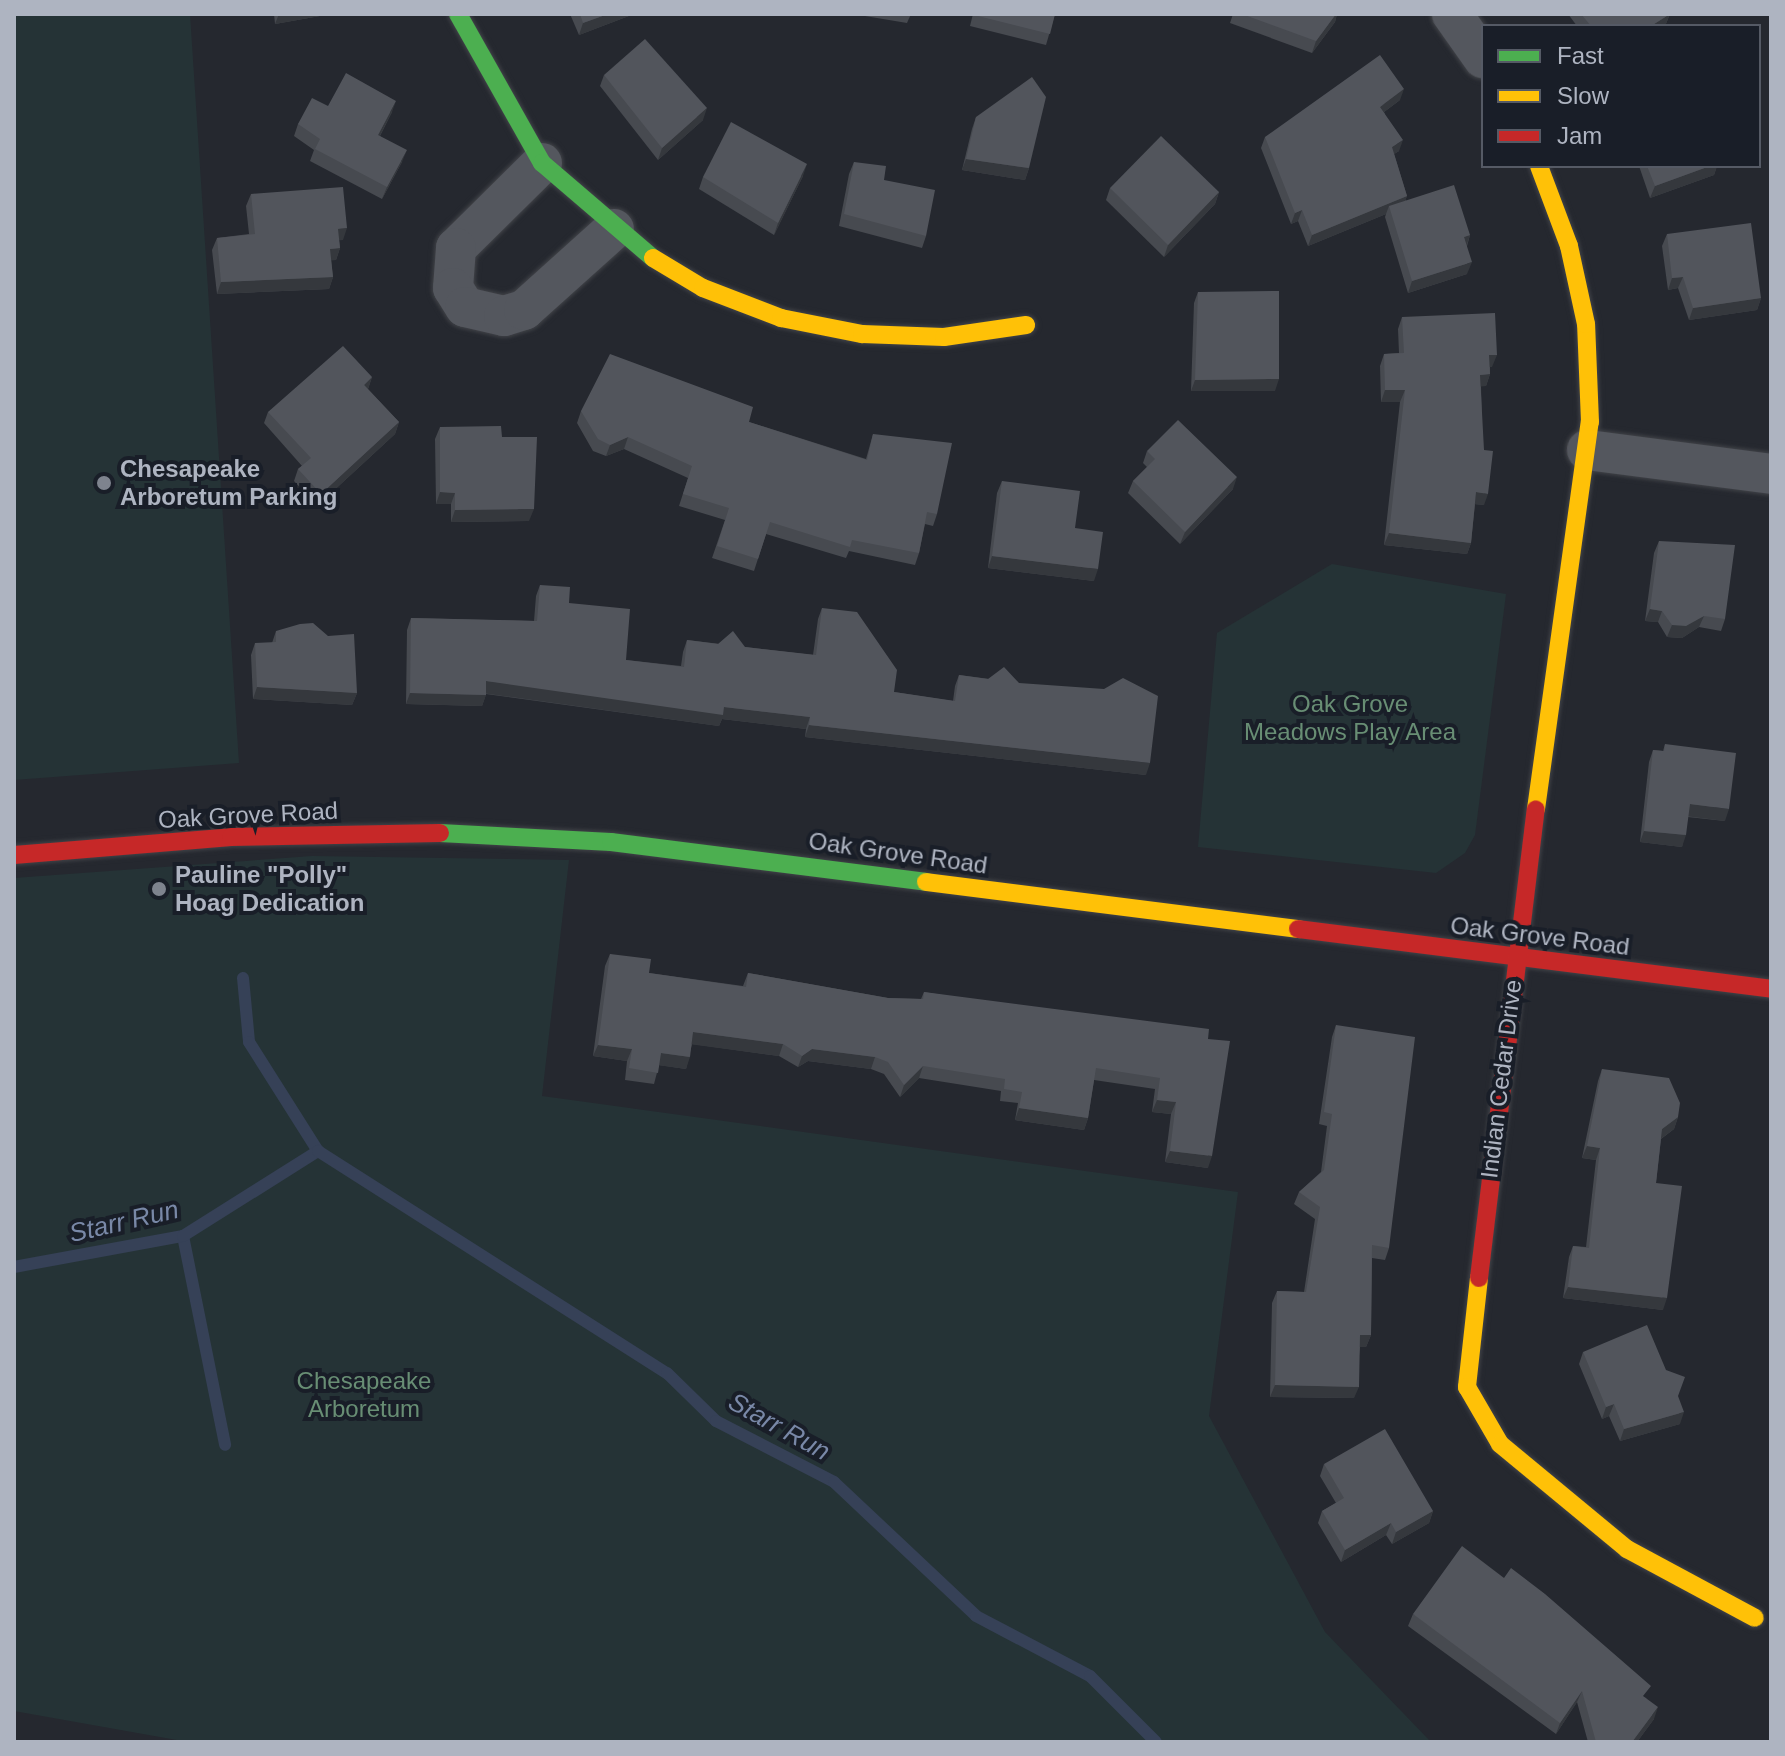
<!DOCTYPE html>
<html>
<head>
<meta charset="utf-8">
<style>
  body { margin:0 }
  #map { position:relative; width:1785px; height:1756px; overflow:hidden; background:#25282f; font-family:Helvetica,sans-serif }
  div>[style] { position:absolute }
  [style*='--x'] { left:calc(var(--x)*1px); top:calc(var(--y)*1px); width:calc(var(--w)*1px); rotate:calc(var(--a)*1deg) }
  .green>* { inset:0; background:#253336 }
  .stream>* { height:12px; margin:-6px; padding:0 6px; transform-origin:6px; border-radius:6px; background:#364157 }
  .roads { filter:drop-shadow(0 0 2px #414348) drop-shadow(0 0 2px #414348) }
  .street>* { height:40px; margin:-20px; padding:0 20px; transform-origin:20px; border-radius:20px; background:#54575e }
  .fast>* { height:18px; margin:-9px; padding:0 9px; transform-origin:9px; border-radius:9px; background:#4caf50 }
  .slow>* { height:18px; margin:-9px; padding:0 9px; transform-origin:9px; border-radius:9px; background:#ffc107 }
  .jam>* { height:18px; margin:-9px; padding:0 9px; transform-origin:9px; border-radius:9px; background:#c62828 }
  .wall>* { inset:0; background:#474a50 }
  .shaded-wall>* { inset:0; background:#35383d }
  .building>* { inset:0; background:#52555c }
  .dots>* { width:22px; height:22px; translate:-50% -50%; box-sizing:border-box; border:4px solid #191e28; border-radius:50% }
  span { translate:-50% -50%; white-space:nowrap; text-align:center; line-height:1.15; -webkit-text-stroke:8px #191e28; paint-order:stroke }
  .poi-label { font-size:24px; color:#aeb4c1; font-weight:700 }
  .left { translate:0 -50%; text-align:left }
  .park-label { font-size:24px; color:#688e74 }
  .street-label { font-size:24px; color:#aeb4c1 }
  .water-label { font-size:26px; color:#7988a7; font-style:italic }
  .frame { position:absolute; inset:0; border:16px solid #aeb4c1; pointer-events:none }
  .legend { position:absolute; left:1481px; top:24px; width:280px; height:144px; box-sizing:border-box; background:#191e28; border:2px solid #555a65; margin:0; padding:10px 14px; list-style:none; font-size:24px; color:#aeb4c1 }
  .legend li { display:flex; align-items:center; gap:16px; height:40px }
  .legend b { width:40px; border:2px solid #555a65 }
</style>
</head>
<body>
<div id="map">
  <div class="green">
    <i style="clip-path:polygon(14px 14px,190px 14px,239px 763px,14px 780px)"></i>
    <i style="clip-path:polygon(1332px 564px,1506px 594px,1475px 835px,1465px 853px,1436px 873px,1198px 847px,1217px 633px)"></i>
    <i style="clip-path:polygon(312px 856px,569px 860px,542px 1096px,1238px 1192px,1209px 1416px,1325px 1632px,1431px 1742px,188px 1742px,14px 1711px,14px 878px)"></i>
  </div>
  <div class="stream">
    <i style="--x:243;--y:978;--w:64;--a:84.6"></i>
    <i style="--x:249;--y:1042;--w:129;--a:57.7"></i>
    <i style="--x:183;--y:1236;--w:213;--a:78.6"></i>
    <i style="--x:14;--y:1267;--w:172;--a:-10.4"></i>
    <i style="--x:183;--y:1236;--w:160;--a:-32.2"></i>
    <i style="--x:318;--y:1151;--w:414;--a:32.5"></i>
    <i style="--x:667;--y:1373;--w:69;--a:44.4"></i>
    <i style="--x:716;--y:1421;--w:133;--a:27.3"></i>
    <i style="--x:834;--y:1482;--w:195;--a:43.3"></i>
    <i style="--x:976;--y:1616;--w:129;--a:27.8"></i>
    <i style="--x:1090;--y:1676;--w:93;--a:45"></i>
  </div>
  <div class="roads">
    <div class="street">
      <i style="--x:1452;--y:14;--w:54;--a:54.8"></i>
      <i style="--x:542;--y:163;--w:121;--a:135.3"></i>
      <i style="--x:456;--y:248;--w:40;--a:94.3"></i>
      <i style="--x:453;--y:288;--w:22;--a:58"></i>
      <i style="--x:465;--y:307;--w:40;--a:13"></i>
      <i style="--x:504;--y:316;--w:21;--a:-17"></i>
      <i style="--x:524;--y:310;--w:121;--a:-42"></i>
      <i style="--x:1587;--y:450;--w:186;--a:7.4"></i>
    </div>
    <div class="fast">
      <i style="--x:458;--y:14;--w:171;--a:60.6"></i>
      <i style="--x:542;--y:163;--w:146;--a:40.6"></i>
      <i style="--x:440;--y:833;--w:171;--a:3"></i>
      <i style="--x:611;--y:842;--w:318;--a:7.2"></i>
    </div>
    <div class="slow">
      <i style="--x:653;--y:258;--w:58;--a:31"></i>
      <i style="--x:703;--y:288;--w:84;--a:21"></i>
      <i style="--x:781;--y:318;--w:83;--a:11.2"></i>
      <i style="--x:862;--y:334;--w:82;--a:2.1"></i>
      <i style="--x:944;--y:337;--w:83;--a:-8.3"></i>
      <i style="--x:1536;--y:809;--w:391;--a:-82.1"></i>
      <i style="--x:1590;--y:422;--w:98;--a:-92.3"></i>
      <i style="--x:1586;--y:324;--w:80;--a:-102.3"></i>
      <i style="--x:1569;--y:246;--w:85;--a:-110.6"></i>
      <i style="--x:926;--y:882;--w:375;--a:7.2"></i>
      <i style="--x:1479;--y:1278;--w:110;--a:96.3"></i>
      <i style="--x:1467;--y:1387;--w:66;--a:59.9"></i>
      <i style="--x:1500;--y:1444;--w:165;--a:39.6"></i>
      <i style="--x:1627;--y:1549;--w:145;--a:28.3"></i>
    </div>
    <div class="jam">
      <i style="--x:14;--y:855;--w:218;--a:-4.7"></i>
      <i style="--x:231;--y:837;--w:209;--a:-1.1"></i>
      <i style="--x:1298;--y:929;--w:477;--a:7.2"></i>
      <i style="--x:1479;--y:1278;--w:472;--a:-83.1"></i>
    </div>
  </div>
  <div class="wall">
    <i style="clip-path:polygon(274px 14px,331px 14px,275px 24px)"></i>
    <i style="clip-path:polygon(570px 14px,634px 14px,579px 35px)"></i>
    <i style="clip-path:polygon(859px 14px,911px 14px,907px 23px,859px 15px)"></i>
    <i style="clip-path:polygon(973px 14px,1055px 14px,1046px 45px,970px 26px)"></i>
    <i style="clip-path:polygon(1233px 14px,1337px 14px,1335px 22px,1312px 53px,1230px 23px)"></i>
    <i style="clip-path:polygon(1568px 14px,1670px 14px,1665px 26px,1577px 26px)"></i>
    <i style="clip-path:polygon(604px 75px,703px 120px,658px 160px,600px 86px)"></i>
    <i style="clip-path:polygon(1400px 100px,1384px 112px,1399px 151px,1394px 154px,1407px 196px,1405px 200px,1470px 235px,1467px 246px,1467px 274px,1408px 293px,1385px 217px,1386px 214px,1308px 246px,1298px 221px,1291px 224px,1261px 148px,1265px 137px)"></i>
    <i style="clip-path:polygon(328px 106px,392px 112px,380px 136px,402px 162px,382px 199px,310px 161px,314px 150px,294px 136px,298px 124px)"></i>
    <i style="clip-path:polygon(976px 117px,1029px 168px,1025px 180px,962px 170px,972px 129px)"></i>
    <i style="clip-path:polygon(854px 162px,884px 180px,926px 236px,922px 248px,839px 226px,849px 174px)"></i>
    <i style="clip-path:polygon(1639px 166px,1717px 166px,1714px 175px,1650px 198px)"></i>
    <i style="clip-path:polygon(803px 176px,774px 235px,699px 189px,703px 177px)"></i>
    <i style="clip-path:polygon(1110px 188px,1219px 192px,1215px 204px,1164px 257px,1106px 200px)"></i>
    <i style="clip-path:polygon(251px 194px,343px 240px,339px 240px,340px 248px,336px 260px,331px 260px,333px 277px,329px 289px,217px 294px,212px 250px,217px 238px,249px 234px,246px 206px)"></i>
    <i style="clip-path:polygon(1667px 234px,1761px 298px,1757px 310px,1689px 320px,1678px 288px,1668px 290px,1662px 246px)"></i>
    <i style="clip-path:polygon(1198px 292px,1275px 391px,1191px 391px,1194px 303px)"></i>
    <i style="clip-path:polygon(1402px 317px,1492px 367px,1490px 367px,1490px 374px,1486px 386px,1481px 386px,1484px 505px,1475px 504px,1471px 543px,1467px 554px,1384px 545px,1400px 402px,1381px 402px,1380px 366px,1384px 354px,1399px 353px,1398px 329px)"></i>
    <i style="clip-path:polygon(372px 377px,368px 389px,399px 422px,395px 434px,317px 506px,294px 481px,298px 469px,302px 466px,264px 423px,268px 412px)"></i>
    <i style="clip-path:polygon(581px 411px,749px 422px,866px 459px,873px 434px,937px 514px,933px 526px,925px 524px,919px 553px,915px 565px,849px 551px,846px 558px,766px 534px,754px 571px,712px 558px,725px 520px,679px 506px,688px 478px,624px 449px,606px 456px,593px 451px,577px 423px)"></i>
    <i style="clip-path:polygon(440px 427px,529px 521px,451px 522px,451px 504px,436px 504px,435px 439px)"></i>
    <i style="clip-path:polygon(1147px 451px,1233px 489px,1180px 544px,1128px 493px,1133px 481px,1147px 467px,1143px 463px)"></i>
    <i style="clip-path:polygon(1002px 481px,1075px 528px,1094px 581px,988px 568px,997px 493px)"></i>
    <i style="clip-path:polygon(1659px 541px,1725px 619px,1721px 631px,1699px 627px,1682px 638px,1667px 637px,1658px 622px,1645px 621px,1654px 553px)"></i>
    <i style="clip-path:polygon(540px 585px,569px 603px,626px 660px,681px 666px,683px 652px,687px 640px,813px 655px,818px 619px,822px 608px,894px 692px,953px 701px,955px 686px,959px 675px,1019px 683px,1146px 775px,805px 737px,806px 729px,722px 719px,719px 726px,486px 694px,482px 706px,406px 704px,407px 630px,411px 618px,534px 621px,536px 596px)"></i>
    <i style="clip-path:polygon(276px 631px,357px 693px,352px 705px,253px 699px,251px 655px,255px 643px,272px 643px)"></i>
    <i style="clip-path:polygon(1665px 744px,1725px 821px,1688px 817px,1682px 847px,1640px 842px,1649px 762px,1653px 750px,1663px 751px)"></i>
    <i style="clip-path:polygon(610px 954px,649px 973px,743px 986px,748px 973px,888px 998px,921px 999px,924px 992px,1208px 1039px,1208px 1168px,1165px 1162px,1171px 1114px,1152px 1112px,1155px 1089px,1094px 1080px,1088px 1118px,1084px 1130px,1015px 1120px,1018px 1103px,1000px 1101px,1001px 1091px,919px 1078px,900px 1097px,884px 1074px,871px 1069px,808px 1061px,798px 1067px,779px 1056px,692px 1044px,686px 1069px,659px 1065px,654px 1084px,625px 1080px,627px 1061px,593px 1056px,605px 966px)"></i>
    <i style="clip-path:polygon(1336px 1025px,1389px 1248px,1385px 1260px,1372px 1258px,1371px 1335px,1366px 1347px,1360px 1347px,1354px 1398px,1270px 1397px,1272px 1303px,1277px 1291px,1304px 1292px,1315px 1219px,1294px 1204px,1299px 1192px,1321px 1172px,1327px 1126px,1319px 1124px,1332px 1037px)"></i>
    <i style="clip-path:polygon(1602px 1069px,1678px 1117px,1674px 1129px,1661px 1139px,1656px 1183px,1663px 1310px,1563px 1298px,1569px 1257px,1573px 1246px,1586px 1247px,1596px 1160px,1582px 1158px,1598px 1081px)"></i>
    <i style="clip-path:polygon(1583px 1352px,1678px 1397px,1680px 1424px,1620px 1441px,1609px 1416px,1602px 1419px,1579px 1364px)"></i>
    <i style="clip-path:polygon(1324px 1464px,1433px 1511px,1429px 1523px,1392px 1544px,1386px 1535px,1341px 1562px,1318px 1523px,1322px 1511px,1336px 1503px,1320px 1476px)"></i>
    <i style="clip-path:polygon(1413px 1614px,1646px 1698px,1654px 1719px,1637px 1742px,1588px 1742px,1577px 1702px,1556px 1734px,1408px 1626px)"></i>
  </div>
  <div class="shaded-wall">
    <i style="clip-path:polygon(279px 14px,331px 14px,275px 24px)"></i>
    <i style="clip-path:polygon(608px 14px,634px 14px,579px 35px,583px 23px)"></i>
    <i style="clip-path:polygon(1336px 14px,1337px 14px,1335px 22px,1312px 53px,1316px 41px)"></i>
    <i style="clip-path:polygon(1670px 14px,1665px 26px,1651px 26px)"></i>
    <i style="clip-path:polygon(1404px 89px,1400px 100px,1376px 118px,1380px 107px)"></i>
    <i style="clip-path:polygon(396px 101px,392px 112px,374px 147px,378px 135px)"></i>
    <i style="clip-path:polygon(707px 108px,703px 120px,658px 160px,662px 148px)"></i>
    <i style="clip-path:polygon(1403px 140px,1399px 151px,1388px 158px,1392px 147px)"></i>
    <i style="clip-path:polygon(407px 150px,402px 162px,382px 199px,387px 187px)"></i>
    <i style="clip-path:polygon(966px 159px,1029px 168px,1025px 180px,962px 170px)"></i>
    <i style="clip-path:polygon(807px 164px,803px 176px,774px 235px,778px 223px)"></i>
    <i style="clip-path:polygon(1710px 166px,1717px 166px,1714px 175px,1650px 198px,1655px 186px)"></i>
    <i style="clip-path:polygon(1219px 192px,1215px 204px,1164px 257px,1168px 245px)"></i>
    <i style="clip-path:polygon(1407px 196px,1403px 207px,1389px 206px,1386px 214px,1308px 246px,1312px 235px)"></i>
    <i style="clip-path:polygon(1302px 210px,1298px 221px,1291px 224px,1295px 213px)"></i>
    <i style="clip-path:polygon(347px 228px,343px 240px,334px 241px,338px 229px)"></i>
    <i style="clip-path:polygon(1470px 235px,1466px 247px,1464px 237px)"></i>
    <i style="clip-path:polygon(340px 248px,336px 260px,326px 261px,330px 249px)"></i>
    <i style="clip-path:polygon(1472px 262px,1467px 274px,1408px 293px,1412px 281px)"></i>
    <i style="clip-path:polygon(333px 277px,329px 289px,217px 294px,221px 282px)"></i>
    <i style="clip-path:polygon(1683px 277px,1678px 288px,1668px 290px,1672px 278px)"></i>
    <i style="clip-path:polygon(1761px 298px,1757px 310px,1689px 320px,1693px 308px)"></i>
    <i style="clip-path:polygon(1489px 355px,1497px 355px,1492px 367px,1485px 367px)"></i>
    <i style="clip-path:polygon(1490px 374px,1486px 386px,1476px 387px,1480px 375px)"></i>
    <i style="clip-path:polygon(372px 377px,368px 389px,364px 385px)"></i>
    <i style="clip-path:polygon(1279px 379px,1275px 391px,1191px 391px,1195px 380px)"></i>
    <i style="clip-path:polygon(1385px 390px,1405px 390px,1400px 402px,1381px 402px)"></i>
    <i style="clip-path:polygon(399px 422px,395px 434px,317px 506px,321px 494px)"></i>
    <i style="clip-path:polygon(628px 437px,624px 449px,606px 456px,610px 445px)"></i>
    <i style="clip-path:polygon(1237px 477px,1233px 489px,1180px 544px,1185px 532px)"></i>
    <i style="clip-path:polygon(440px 492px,455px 493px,451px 504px,436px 504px)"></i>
    <i style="clip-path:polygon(1476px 492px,1488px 494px,1484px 505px,1472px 504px)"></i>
    <i style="clip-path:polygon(534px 509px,529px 521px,451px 522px,455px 510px)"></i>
    <i style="clip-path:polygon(1389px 533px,1471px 543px,1467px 554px,1384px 545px)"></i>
    <i style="clip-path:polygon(992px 556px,1098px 569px,1094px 581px,988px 568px)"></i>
    <i style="clip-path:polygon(1650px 609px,1662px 611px,1658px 622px,1645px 621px)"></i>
    <i style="clip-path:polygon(1704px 616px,1699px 627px,1682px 638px,1667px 637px,1672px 625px)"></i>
    <i style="clip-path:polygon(486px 681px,724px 707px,810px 717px,806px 729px,722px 719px,719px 726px,482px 693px)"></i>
    <i style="clip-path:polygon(257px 687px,357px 693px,352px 705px,253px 699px)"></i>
    <i style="clip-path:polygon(410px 693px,486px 695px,482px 706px,406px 704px)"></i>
    <i style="clip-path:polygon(809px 725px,1150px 763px,1146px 775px,805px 737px)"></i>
    <i style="clip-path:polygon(1690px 804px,1729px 809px,1725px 821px,1685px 816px)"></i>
    <i style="clip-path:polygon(1644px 831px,1686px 835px,1682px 847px,1640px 842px)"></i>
    <i style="clip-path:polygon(693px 1032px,783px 1044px,779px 1056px,689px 1044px)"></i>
    <i style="clip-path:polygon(598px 1045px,632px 1049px,627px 1061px,593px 1056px)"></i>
    <i style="clip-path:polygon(812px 1049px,875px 1057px,871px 1069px,808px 1061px,798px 1067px,802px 1056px)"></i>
    <i style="clip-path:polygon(661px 1053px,690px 1057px,686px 1069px,657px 1065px)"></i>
    <i style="clip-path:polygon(923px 1066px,919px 1078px,900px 1097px,904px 1085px)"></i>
    <i style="clip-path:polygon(1157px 1100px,1176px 1102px,1171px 1114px,1152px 1112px)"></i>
    <i style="clip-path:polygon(1019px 1108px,1088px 1118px,1084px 1130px,1015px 1120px)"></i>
    <i style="clip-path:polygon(1678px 1117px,1674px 1129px,1658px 1141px,1662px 1129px)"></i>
    <i style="clip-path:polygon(1587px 1146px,1600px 1148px,1596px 1160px,1582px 1158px)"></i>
    <i style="clip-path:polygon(1170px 1151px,1212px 1156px,1208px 1168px,1165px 1162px)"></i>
    <i style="clip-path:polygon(1568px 1287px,1667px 1298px,1663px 1310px,1563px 1298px)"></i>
    <i style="clip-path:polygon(1360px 1335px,1371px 1335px,1366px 1347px,1355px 1347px)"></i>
    <i style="clip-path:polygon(1275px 1385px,1359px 1387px,1354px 1398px,1270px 1397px)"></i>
    <i style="clip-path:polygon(1614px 1404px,1609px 1416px,1602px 1419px,1606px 1407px)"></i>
    <i style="clip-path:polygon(1684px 1412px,1680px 1424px,1620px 1441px,1624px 1429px)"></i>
    <i style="clip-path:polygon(1433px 1511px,1429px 1523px,1392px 1544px,1396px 1532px)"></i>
    <i style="clip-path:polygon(1391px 1523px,1386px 1535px,1341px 1562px,1345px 1550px)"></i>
    <i style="clip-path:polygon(1582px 1691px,1577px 1702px,1556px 1734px,1560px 1723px)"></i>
    <i style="clip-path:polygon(1658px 1707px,1654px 1719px,1637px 1742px,1632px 1742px)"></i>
  </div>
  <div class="building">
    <i style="clip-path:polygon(580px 14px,608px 14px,583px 23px)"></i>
    <i style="clip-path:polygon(975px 14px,1055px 14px,1050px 34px,974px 15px)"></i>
    <i style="clip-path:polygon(1242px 14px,1336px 14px,1316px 41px)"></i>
    <i style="clip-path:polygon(1581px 14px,1670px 14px,1651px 26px,1591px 26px)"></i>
    <i style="clip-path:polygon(645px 39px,707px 108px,662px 148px,604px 75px)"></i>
    <i style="clip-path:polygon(1380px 55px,1404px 89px,1380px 107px,1403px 140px,1392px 147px,1407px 196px,1312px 235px,1302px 210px,1295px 213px,1265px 137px)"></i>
    <i style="clip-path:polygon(346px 73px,396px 101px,378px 135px,407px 150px,387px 187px,315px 149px,320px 139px,298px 124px,312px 98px,328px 106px)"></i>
    <i style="clip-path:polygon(1032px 77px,1046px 97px,1029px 168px,966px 159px,976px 117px)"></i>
    <i style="clip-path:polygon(731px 122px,807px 164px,778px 223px,703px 177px)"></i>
    <i style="clip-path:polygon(1161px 136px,1219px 192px,1168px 245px,1110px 188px)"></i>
    <i style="clip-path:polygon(854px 162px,886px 166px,884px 180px,935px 190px,926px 236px,844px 214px)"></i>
    <i style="clip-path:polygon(1647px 166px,1710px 166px,1655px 186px)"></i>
    <i style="clip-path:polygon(1454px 185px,1470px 235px,1464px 237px,1472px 262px,1412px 281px,1389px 206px)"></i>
    <i style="clip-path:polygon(343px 187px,347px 228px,338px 229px,340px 248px,330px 249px,333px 277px,221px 282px,217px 238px,255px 234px,251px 194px)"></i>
    <i style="clip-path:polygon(1751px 223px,1761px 298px,1693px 308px,1683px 277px,1672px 278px,1667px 234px)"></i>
    <i style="clip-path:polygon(1279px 291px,1279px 379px,1195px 380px,1198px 292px)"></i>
    <i style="clip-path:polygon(1495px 313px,1497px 355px,1489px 355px,1490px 374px,1480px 375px,1484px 450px,1493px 451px,1488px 494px,1476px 492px,1471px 543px,1389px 533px,1405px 390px,1385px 390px,1384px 354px,1404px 353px,1402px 317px)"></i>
    <i style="clip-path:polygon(343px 346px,372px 377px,364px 385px,399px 422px,321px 494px,298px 469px,311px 458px,268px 412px)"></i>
    <i style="clip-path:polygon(610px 354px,753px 407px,749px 422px,867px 460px,873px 434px,952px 443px,937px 514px,927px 512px,919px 553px,852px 540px,850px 547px,770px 522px,758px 559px,717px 546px,729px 508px,683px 494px,692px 466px,628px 437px,610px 445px,598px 439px,581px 411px)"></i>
    <i style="clip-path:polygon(1178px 420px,1237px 477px,1185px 532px,1133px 481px,1155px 459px,1147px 451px)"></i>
    <i style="clip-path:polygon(501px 426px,502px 437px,537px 437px,534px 509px,455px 510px,455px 493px,440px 492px,440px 427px)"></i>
    <i style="clip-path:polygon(1002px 481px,1080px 491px,1075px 528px,1103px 532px,1098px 569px,992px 556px)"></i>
    <i style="clip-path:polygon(1659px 541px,1735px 545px,1725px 619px,1704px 616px,1686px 626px,1672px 625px,1662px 611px,1650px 609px)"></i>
    <i style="clip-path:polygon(540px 585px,570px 587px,569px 603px,630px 609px,626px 660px,684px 667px,687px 640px,718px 644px,733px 631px,745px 647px,816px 655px,822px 608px,857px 612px,897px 670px,894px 692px,955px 701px,959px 675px,988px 679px,1004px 667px,1019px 683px,1104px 689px,1123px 678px,1158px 696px,1150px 763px,809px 725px,810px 717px,724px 707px,723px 715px,486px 681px,486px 695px,410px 693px,411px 618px,537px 621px)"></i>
    <i style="clip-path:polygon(313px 623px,328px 636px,354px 634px,357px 693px,257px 687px,255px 643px,276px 642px,276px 631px,300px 624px)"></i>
    <i style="clip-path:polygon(1665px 744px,1736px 753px,1729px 809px,1690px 804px,1686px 835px,1644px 831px,1653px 750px,1664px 751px)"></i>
    <i style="clip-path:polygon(610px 954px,651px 959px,649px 973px,746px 987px,748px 973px,888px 998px,923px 999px,924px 992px,1209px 1029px,1208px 1039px,1230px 1041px,1212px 1156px,1170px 1151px,1176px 1102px,1157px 1100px,1160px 1078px,1096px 1068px,1088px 1118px,1019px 1108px,1022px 1092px,1004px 1089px,1005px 1079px,923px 1066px,904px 1085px,888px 1062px,875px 1057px,812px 1049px,802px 1056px,783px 1044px,693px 1032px,690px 1057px,661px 1053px,658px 1073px,629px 1068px,632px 1049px,598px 1045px)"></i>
    <i style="clip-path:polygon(1336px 1025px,1415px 1037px,1389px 1248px,1372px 1245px,1371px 1335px,1360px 1335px,1359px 1387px,1275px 1385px,1277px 1291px,1306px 1292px,1320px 1207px,1299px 1192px,1324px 1170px,1332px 1114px,1324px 1112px)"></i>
    <i style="clip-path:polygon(1602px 1069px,1669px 1078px,1680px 1103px,1678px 1117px,1662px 1129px,1656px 1183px,1682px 1186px,1667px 1298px,1568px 1287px,1573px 1246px,1589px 1248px,1600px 1148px,1587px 1146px)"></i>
    <i style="clip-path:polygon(1647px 1325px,1666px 1370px,1685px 1377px,1678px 1396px,1684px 1412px,1624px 1429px,1614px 1404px,1606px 1407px,1583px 1352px)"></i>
    <i style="clip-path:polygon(1385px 1429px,1433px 1511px,1396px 1532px,1391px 1523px,1345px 1550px,1322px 1511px,1344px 1498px,1324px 1464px)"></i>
    <i style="clip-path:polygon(1462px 1546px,1504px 1578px,1511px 1568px,1545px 1594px,1651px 1686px,1643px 1696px,1658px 1707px,1632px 1742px,1596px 1742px,1582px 1691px,1560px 1723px,1413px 1614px)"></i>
    <i style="clip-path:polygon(1703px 1740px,1746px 1742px,1703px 1742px)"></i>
  </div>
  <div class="dots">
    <i style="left:104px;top:483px;background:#7e838e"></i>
    <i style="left:159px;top:889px;background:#7e838e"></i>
  </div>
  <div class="poi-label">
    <span class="left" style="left:120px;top:483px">Chesapeake<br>Arboretum Parking</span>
    <span class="left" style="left:175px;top:889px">Pauline "Polly"<br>Hoag Dedication</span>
  </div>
  <div class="park-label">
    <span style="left:1350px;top:718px">Oak Grove<br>Meadows Play Area</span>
    <span style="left:364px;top:1395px">Chesapeake<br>Arboretum</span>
  </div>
  <div class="street-label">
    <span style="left:248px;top:815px;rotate:-3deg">Oak Grove Road</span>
    <span style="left:898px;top:853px;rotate:8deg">Oak Grove Road</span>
    <span style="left:1540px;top:936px;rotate:7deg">Oak Grove Road</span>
    <span style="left:1501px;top:1079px;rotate:-83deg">Indian Cedar Drive</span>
  </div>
  <div class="water-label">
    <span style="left:124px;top:1222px;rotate:-13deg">Starr Run</span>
    <span style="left:779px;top:1427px;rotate:29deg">Starr Run</span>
  </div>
  <div class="frame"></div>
  <ul class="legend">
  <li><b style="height:10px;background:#4caf50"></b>Fast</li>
  <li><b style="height:10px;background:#ffc107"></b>Slow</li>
  <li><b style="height:10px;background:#c62828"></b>Jam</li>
  </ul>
</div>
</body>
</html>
